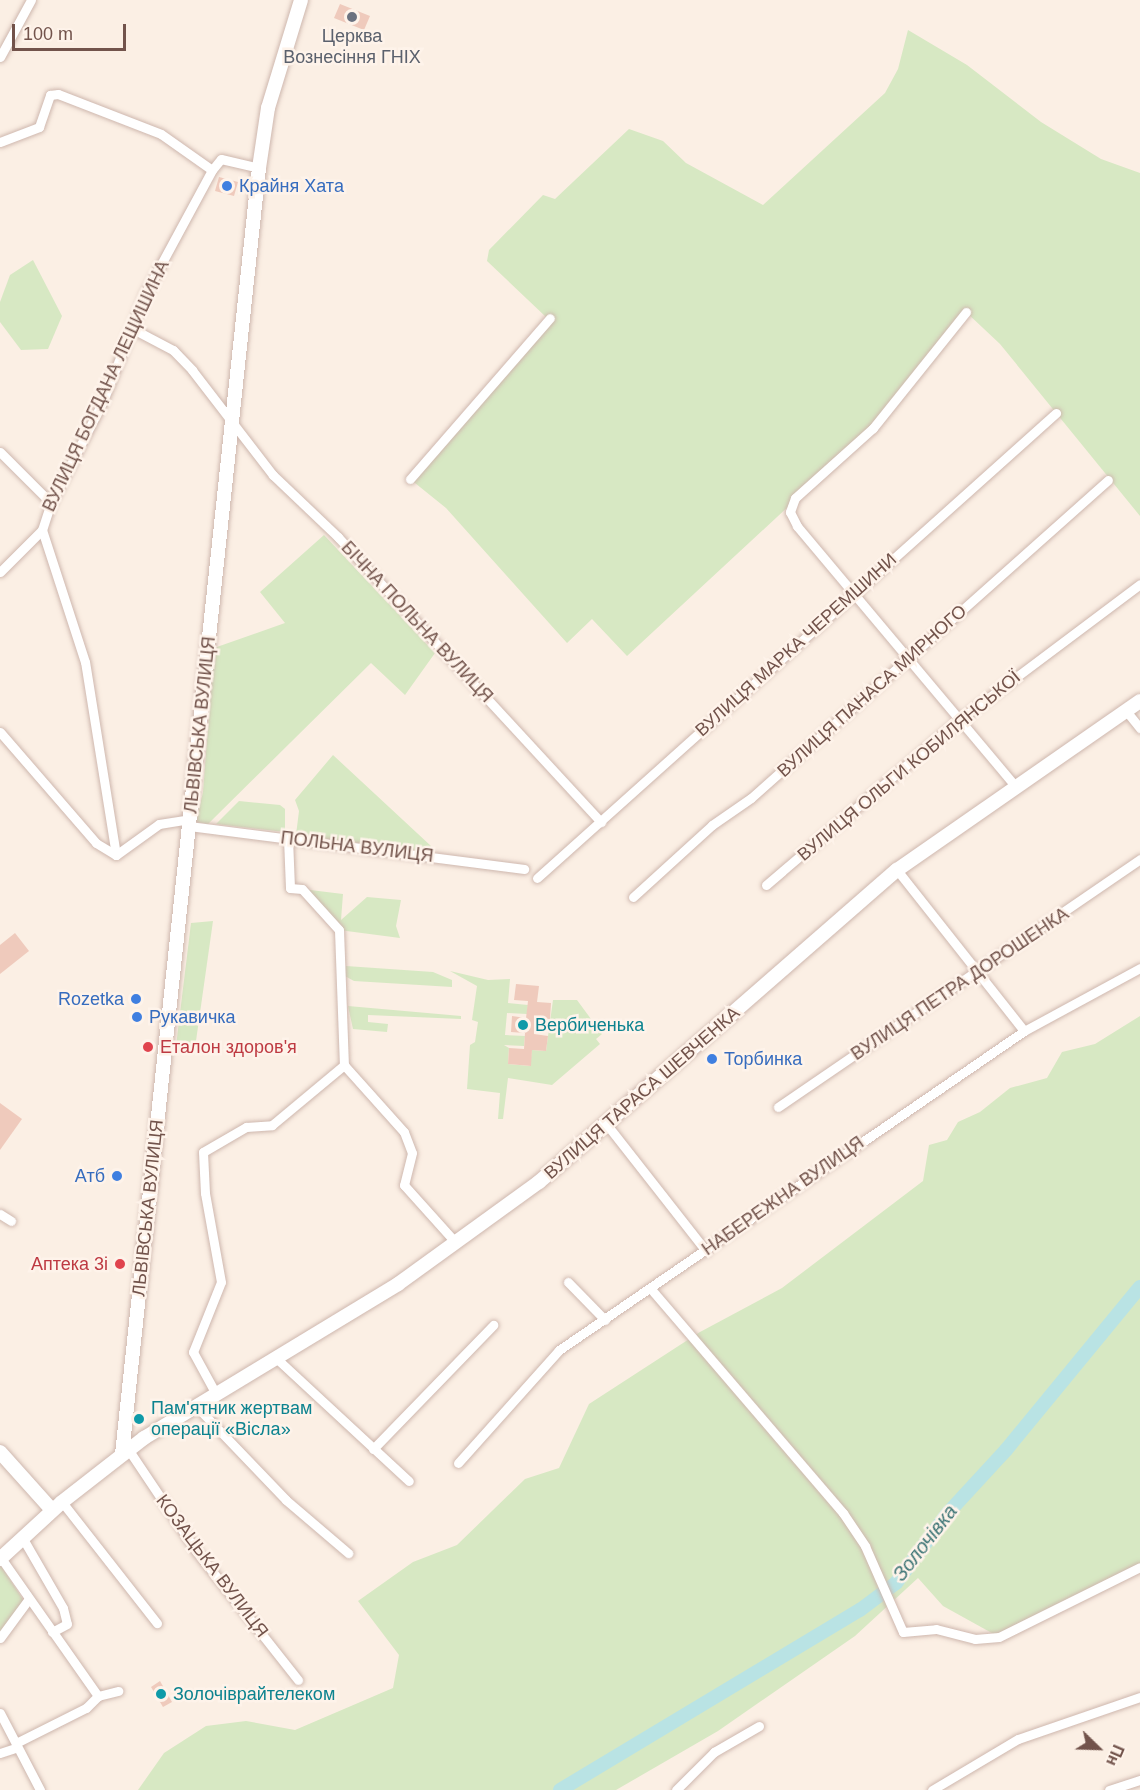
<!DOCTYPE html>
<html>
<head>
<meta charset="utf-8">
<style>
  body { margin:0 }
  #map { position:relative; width:1140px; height:1790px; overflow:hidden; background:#fbefe4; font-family:Helvetica,sans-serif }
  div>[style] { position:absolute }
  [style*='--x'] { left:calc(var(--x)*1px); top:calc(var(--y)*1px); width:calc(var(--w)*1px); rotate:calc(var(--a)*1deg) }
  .green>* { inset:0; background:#d7e8c3 }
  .river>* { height:14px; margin:-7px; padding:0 7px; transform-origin:7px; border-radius:7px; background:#b9e3e4 }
  .building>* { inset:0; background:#efcabc }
  .roads { filter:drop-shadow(0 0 2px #ceb7ae) drop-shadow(0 0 2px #ceb7ae) }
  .street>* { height:9px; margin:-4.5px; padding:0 4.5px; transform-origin:4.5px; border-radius:4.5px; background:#fff }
  .secondary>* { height:14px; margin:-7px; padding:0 7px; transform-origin:7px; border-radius:7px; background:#fff }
  .dots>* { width:16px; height:16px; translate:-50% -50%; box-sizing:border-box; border:3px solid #fef3ea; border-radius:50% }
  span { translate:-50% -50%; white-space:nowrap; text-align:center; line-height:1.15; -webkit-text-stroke:5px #fef3ea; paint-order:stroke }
  .worship-label { font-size:18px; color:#5b616d }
  .shop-label { font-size:18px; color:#366cbe }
  .left { translate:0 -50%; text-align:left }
  .right { translate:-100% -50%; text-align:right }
  .street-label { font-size:18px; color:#72534b }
  .culture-label { font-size:18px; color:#0d838f }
  .health-label { font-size:18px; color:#be3a42 }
  .water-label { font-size:20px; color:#3f7677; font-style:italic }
  .north { position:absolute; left:1068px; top:1718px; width:60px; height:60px; -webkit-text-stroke:4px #fef3ea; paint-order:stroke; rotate:113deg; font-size:16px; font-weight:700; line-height:24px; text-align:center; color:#72534b }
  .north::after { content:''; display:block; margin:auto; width:21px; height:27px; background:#72534b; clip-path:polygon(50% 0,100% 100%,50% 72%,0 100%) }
  .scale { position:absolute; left:12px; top:24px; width:114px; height:27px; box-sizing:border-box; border:3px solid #72534b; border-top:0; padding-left:8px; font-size:18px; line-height:21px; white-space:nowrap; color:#72534b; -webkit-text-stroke:4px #fef3ea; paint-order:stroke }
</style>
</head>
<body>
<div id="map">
  <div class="green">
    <i style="clip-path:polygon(908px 30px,967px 65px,1041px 122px,1101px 159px,1140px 173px,1140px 516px,1000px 344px,966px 312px,873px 428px,627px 656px,592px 619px,567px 643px,446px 508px,410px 479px,546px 317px,487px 261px,489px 250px,543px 195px,555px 199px,629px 129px,663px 141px,686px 163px,763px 205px,885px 93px,898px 69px)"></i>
    <i style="clip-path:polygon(33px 260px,62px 316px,48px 349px,21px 350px,0 322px,0 302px,10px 275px)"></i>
    <i style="clip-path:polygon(324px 535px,435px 653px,405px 695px,371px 663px,208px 824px,196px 822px,203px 792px,214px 648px,285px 623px,260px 592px)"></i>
    <i style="clip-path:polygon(333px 755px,431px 846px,428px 852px,296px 835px,299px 811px,295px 800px)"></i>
    <i style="clip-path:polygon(239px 801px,280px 805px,285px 809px,285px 832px,216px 824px)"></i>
    <i style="clip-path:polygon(302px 889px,343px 894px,341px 920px,367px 897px,401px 900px,396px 926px,400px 938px,339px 930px)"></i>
    <i style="clip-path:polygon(213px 921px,195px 1048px,176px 1046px,191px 923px)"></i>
    <i style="clip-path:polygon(346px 966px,433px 972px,452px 980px,452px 987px,354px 981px,343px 975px)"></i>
    <i style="clip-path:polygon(450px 971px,488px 980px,510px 979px,508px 1003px,528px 1005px,527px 1014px,507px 1013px,505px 1035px,525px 1036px,524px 1046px,504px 1045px,509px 1048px,508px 1064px,530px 1066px,532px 1050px,546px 1051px,553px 1000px,577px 1000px,602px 1034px,596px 1039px,600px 1044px,552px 1085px,508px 1078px,503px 1119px,498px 1119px,500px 1093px,467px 1089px,470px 1045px,475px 1042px,478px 1022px,472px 1020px,477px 986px)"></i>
    <i style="clip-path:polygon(348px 1006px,461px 1016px,461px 1019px,368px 1015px,368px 1022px,388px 1024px,387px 1032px,353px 1029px)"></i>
    <i style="clip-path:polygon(1140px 1016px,1140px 1567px,999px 1637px,943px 1606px,918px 1578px,855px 1636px,718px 1731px,616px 1790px,138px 1790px,164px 1753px,206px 1726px,246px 1721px,295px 1730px,393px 1688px,399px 1655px,358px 1601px,413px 1562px,457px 1545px,525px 1479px,559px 1468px,589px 1404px,700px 1332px,782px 1288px,923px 1181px,929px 1145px,947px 1140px,958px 1122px,980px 1112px,1010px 1088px,1047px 1078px,1062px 1052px,1095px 1044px)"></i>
    <i style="clip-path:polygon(1px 1566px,24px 1601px,0 1633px,0 1567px)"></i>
  </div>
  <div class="river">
    <i style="--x:560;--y:1790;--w:350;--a:-31"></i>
    <i style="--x:860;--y:1610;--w:45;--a:-36.9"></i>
    <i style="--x:896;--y:1583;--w:86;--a:-53.5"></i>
    <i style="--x:947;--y:1514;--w:87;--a:-47.3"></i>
    <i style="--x:1006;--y:1450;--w:211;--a:-50.6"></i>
  </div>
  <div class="building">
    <i style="clip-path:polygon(340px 4px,370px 16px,364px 30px,334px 18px)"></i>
    <i style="clip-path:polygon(219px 177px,238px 182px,234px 196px,215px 191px)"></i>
    <i style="clip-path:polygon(15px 933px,29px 951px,0 974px,0 945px)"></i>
    <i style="clip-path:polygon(516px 984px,539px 986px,537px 1002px,551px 1003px,550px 1019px,535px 1018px,534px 1034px,548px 1036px,546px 1051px,532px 1050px,531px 1066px,508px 1064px,509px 1048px,524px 1049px,525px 1033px,511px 1032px,512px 1016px,526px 1018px,528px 1001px,514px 1000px)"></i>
    <i style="clip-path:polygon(0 1103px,22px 1119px,0 1150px)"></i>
    <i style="clip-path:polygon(160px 1681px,172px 1702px,163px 1707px,151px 1687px)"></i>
  </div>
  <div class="roads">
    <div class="street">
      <i style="--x:0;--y:57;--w:65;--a:-61.5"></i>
      <i style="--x:0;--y:142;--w:42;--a:-21"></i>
      <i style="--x:39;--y:127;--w:34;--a:-71"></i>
      <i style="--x:50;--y:95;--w:8;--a:-7"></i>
      <i style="--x:58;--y:94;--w:110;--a:21.2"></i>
      <i style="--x:161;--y:134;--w:62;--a:35.2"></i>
      <i style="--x:966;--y:312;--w:149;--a:128.7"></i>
      <i style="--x:873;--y:428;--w:105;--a:138.1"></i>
      <i style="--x:795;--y:498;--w:15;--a:110"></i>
      <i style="--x:790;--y:512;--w:16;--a:63"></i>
      <i style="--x:797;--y:526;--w:342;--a:50"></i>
      <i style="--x:133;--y:329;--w:45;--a:27.7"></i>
      <i style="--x:173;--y:350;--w:28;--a:46"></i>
      <i style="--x:192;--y:370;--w:133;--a:52.4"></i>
      <i style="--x:273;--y:475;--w:90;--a:43.6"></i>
      <i style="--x:338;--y:537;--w:388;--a:47.3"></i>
      <i style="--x:0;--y:452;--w:72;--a:45"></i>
      <i style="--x:410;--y:479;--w:213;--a:-49"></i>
      <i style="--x:0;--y:572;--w:59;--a:-45"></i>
      <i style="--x:1127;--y:712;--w:21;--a:51"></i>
      <i style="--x:0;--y:732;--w:147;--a:49.1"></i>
      <i style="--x:96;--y:843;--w:23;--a:31"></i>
      <i style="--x:189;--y:826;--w:338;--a:7.3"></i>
      <i style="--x:288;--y:838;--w:50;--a:87.7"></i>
      <i style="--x:290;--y:888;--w:12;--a:5"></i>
      <i style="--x:302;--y:889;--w:55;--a:47.9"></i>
      <i style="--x:339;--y:930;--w:135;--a:87.9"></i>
      <i style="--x:344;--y:1065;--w:90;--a:48.2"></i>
      <i style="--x:404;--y:1132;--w:22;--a:69"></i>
      <i style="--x:412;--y:1153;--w:33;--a:104"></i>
      <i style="--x:404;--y:1185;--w:78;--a:48.1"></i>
      <i style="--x:116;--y:855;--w:195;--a:-99.1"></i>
      <i style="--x:85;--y:662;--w:139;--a:-108"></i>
      <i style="--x:42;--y:530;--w:28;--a:-72"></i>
      <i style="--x:51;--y:503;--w:114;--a:-63"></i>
      <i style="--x:103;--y:401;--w:115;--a:-68.6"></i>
      <i style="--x:145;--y:294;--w:141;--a:-61.6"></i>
      <i style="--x:212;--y:170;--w:14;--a:-51"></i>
      <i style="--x:221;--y:159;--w:39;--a:13"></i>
      <i style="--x:116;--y:855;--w:53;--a:-35.8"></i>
      <i style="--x:159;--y:824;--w:31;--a:-9"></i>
      <i style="--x:897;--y:870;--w:205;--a:51.7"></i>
      <i style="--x:537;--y:878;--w:697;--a:-41.86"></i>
      <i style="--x:766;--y:885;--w:254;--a:-40.5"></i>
      <i style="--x:959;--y:720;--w:226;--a:-36.9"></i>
      <i style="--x:633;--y:897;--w:107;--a:-42.3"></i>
      <i style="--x:712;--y:825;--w:47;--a:-34.7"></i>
      <i style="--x:751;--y:798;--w:478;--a:-41.7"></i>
      <i style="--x:778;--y:1107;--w:439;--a:-34.4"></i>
      <i style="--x:608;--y:1126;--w:159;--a:51.9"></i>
      <i style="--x:0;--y:1214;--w:13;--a:32"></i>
      <i style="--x:568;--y:1282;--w:53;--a:45.8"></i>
      <i style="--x:651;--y:1289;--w:295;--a:49.4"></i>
      <i style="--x:843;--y:1513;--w:40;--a:56"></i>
      <i style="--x:865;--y:1546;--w:94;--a:66.2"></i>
      <i style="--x:903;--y:1632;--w:33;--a:-5"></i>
      <i style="--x:936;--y:1629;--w:40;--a:14.4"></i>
      <i style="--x:975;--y:1639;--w:24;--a:-5"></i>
      <i style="--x:999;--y:1637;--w:157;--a:-26.4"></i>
      <i style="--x:276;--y:1358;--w:181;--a:42.8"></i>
      <i style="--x:216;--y:1394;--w:48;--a:-118.7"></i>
      <i style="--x:193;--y:1352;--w:75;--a:-68.2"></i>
      <i style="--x:221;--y:1282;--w:90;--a:-100.2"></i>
      <i style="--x:205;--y:1193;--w:41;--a:-92.8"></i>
      <i style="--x:203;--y:1152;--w:50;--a:-30.2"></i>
      <i style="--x:246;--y:1127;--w:26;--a:-4"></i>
      <i style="--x:272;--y:1125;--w:94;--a:-39.8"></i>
      <i style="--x:196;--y:1406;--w:130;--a:46.2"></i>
      <i style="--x:286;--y:1500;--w:82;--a:40.5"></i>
      <i style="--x:128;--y:1449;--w:124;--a:56.2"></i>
      <i style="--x:197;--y:1552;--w:163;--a:51.7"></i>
      <i style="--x:373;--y:1449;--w:173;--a:-45.9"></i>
      <i style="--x:458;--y:1463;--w:152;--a:-48.2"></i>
      <i style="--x:559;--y:1350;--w:564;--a:-34.45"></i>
      <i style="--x:1024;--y:1031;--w:132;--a:-28.5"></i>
      <i style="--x:62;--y:1502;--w:154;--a:51.9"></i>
      <i style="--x:22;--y:1537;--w:82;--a:60"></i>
      <i style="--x:63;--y:1608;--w:16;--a:76"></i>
      <i style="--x:67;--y:1624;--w:17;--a:152"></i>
      <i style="--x:1;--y:1558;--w:169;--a:54.9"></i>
      <i style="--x:0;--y:1638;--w:47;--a:-53.6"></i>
      <i style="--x:0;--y:1713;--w:87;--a:62.5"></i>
      <i style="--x:16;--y:1743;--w:78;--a:-26.6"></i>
      <i style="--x:86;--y:1708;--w:17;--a:-45"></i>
      <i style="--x:98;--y:1696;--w:21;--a:-14"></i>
      <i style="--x:0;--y:1753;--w:16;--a:-18"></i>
      <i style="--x:676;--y:1790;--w:54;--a:-45"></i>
      <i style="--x:714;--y:1752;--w:52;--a:-30"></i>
      <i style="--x:932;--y:1790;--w:100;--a:-30.7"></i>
      <i style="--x:1018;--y:1739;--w:129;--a:-19"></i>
      <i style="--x:1109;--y:1790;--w:33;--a:-18"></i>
    </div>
    <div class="secondary">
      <i style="--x:0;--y:1452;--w:78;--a:48.1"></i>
      <i style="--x:122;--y:1454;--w:1293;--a:-83.92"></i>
      <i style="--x:259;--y:168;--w:61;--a:-81.5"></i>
      <i style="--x:268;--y:108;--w:113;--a:-73"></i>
      <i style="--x:0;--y:1559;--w:84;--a:-42.6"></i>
      <i style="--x:62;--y:1502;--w:104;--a:-38"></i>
      <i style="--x:144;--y:1438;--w:297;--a:-31.2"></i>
      <i style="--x:398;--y:1284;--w:174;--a:-35.9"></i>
      <i style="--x:539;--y:1182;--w:475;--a:-41.1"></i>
      <i style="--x:897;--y:870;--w:296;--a:-34.8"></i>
    </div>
  </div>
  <div class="dots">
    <i style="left:352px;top:17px;background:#6b7280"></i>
    <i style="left:227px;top:186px;background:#3f7fe0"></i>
    <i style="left:136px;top:999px;background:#3f7fe0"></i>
    <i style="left:137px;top:1017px;background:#3f7fe0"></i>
    <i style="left:523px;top:1025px;background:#0f9aa8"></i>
    <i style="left:148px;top:1047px;background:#e0444e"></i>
    <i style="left:712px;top:1059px;background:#3f7fe0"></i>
    <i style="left:117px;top:1176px;background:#3f7fe0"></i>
    <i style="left:120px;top:1264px;background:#e0444e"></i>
    <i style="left:139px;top:1419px;background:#0f9aa8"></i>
    <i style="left:161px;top:1694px;background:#0f9aa8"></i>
  </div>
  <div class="worship-label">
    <span style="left:352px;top:47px">Церква<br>Вознесіння ГНІХ</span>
  </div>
  <div class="shop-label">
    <span class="left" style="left:239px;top:186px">Крайня Хата</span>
    <span class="right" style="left:124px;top:999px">Rozetka</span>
    <span class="left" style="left:149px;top:1017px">Рукавичка</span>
    <span class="left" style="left:724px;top:1059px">Торбинка</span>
    <span class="right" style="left:105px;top:1176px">Атб</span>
  </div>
  <div class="street-label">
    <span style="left:106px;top:386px;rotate:-65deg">ВУЛИЦЯ БОГДАНА ЛЕЩИШИНА</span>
    <span style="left:417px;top:622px;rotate:47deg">БІЧНА ПОЛЬНА ВУЛИЦЯ</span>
    <span style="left:796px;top:645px;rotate:-42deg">ВУЛИЦЯ МАРКА ЧЕРЕМШИНИ</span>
    <span style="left:872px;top:691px;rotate:-42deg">ВУЛИЦЯ ПАНАСА МИРНОГО</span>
    <span style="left:200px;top:725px;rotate:-84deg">ЛЬВІВСЬКА ВУЛИЦЯ</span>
    <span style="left:909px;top:766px;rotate:-40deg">ВУЛИЦЯ ОЛЬГИ КОБИЛЯНСЬКОЇ</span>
    <span style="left:357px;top:847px;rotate:7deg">ПОЛЬНА ВУЛИЦЯ</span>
    <span style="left:960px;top:984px;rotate:-34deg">ВУЛИЦЯ ПЕТРА ДОРОШЕНКА</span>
    <span style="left:642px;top:1093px;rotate:-41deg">ВУЛИЦЯ ТАРАСА ШЕВЧЕНКА</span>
    <span style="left:783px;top:1196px;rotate:-35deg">НАБЕРЕЖНА ВУЛИЦЯ</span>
    <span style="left:148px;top:1208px;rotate:-84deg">ЛЬВІВСЬКА ВУЛИЦЯ</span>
    <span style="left:212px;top:1566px;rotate:53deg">КОЗАЦЬКА ВУЛИЦЯ</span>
  </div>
  <div class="culture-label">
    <span class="left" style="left:535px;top:1025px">Вербиченька</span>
    <span class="left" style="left:151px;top:1419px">Пам'ятник жертвам<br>операції «Вісла»</span>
    <span class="left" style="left:173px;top:1694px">Золочіврайтелеком</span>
  </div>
  <div class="health-label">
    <span class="left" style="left:160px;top:1047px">Еталон здоров'я</span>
    <span class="right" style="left:108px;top:1264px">Аптека 3і</span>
  </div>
  <div class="water-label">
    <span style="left:925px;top:1543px;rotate:-52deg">Золочівка</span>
  </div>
  <div class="north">Пн</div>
  <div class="scale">100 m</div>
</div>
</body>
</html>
